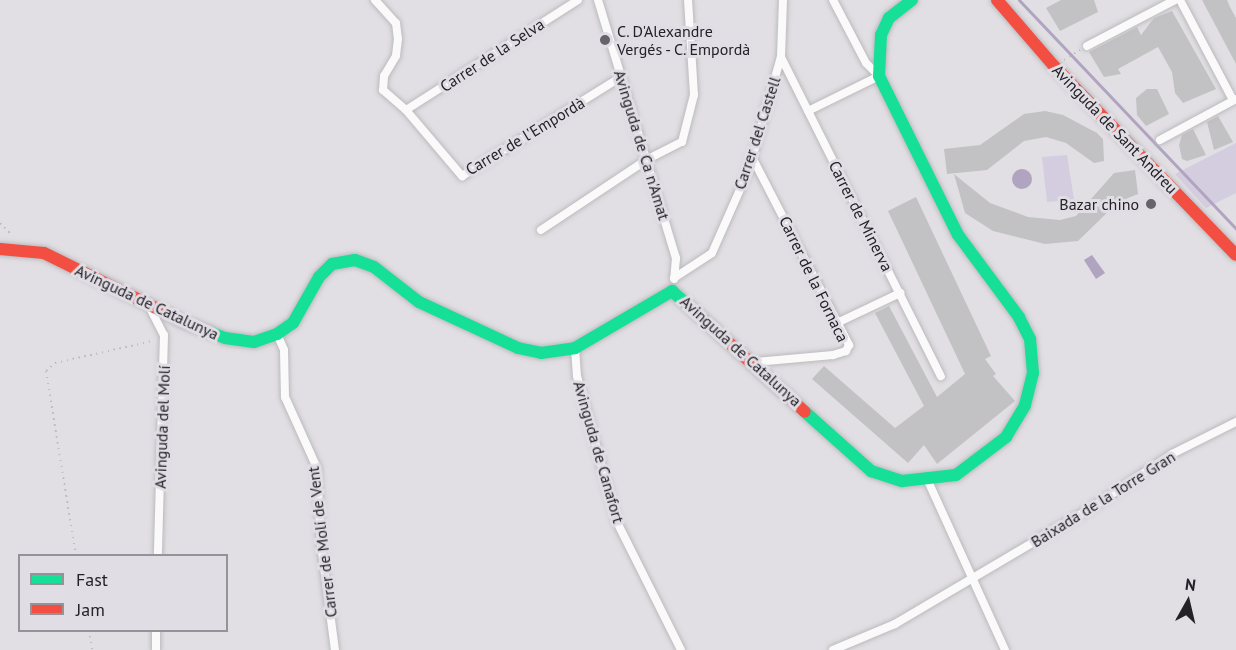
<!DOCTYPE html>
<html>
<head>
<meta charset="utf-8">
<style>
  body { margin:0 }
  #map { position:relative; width:1236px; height:650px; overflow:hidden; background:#e1dfe3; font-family:"PT Sans",sans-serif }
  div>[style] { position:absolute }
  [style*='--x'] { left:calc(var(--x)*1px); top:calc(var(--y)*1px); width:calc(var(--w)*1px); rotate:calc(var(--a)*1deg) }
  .green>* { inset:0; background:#d4ccdf }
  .water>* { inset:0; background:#b0a4c1 }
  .round { border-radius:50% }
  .stream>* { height:3px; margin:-1.5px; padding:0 1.5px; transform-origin:1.5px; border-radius:1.5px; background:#b0a4c1 }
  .building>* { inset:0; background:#c2c1c4 }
  .path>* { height:2px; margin-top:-1px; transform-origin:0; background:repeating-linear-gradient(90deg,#bfbebf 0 1.5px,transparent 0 6px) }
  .roads { filter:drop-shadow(0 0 2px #bcbabe) drop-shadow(0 0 2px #bcbabe) }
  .street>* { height:8px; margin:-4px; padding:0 4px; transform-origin:4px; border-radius:4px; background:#fafafb }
  .fast>* { height:12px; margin:-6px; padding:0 6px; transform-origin:6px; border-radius:6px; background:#16e098 }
  .jam>* { height:12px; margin:-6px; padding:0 6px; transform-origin:6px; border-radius:6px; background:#f24e42 }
  .dots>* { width:16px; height:16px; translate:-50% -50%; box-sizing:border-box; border:3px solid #e0dde5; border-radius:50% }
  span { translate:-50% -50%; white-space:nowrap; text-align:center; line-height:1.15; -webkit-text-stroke:6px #e0dde5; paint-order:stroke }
  .poi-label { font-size:16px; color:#242225 }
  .left { translate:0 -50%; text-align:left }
  .right { translate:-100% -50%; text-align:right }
  .street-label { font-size:16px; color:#242225 }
  .legend { position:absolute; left:18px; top:554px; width:210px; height:78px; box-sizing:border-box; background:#e0dde5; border:2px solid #959298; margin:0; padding:8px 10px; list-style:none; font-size:18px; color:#242225 }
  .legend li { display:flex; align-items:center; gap:12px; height:30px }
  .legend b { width:30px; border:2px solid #959298 }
  .north { position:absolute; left:1158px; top:572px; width:60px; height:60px; -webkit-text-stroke:4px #e0dde5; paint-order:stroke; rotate:8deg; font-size:16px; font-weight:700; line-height:24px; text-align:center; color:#242225 }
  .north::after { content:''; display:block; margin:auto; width:21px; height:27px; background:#242225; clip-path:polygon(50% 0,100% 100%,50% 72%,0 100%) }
</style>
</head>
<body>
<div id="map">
  <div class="green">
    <i style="clip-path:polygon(1236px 143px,1236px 193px,1206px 208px,1175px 174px)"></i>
    <i style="clip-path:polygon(1067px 155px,1074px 200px,1047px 202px,1042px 157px)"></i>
  </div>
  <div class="water">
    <i class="round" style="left:1012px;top:169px;width:20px;height:20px"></i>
    <i style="clip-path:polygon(1092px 255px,1105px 273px,1096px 279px,1084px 260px)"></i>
  </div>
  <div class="stream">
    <i style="--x:1019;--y:0;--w:315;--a:46.5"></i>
  </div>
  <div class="building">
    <i style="clip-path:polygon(1061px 0,1094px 0,1098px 12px,1060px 31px,1046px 8px)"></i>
    <i style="clip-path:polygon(1202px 0,1227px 0,1230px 7px,1236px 18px,1236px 64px)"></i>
    <i style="clip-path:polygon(1172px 11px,1216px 89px,1183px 103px,1175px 93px,1172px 72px,1158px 47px,1118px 69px,1121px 74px,1104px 77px,1089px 52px,1137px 27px,1141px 35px,1154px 18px)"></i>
    <i style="clip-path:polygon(1147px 89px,1157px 89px,1169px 114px,1146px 126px,1137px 115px,1136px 98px)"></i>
    <i style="clip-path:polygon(1045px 111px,1063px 115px,1097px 133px,1103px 139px,1104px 161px,1094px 163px,1066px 143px,1046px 137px,1024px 141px,987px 170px,947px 174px,944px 149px,980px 145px,1024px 114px)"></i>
    <i style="clip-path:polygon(1218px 116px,1233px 142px,1214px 150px,1207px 122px)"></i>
    <i style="clip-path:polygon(1193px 129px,1206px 155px,1187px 161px,1182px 159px,1179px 145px,1182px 135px)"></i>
    <i style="clip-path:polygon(1135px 170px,1138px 194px,1118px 202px,1078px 241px,1045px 244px,993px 231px,965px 213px,954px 174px,990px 203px,1028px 217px,1060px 220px,1076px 216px,1114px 173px)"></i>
    <i style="clip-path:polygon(916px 197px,991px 356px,985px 359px,996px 374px,993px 376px,1015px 401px,937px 464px,924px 445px,908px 463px,812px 379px,824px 366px,895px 428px,924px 406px,875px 313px,889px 306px,937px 397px,965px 374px,888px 211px)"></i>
  </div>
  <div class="path">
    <i style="--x:1064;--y:60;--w:19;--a:-32"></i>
    <i style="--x:0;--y:223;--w:18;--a:45"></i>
    <i style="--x:76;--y:556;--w:187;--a:-99.2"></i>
    <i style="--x:46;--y:371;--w:12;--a:-42"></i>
    <i style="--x:55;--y:363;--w:100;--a:-12.7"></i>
    <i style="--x:89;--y:630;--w:20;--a:81"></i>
  </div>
  <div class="roads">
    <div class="street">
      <i style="--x:375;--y:0;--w:31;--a:48"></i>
      <i style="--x:396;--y:23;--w:16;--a:83"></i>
      <i style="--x:398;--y:39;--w:17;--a:97"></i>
      <i style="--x:396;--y:56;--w:23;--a:121"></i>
      <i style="--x:384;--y:76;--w:14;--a:94"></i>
      <i style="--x:383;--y:90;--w:30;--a:41"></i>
      <i style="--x:406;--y:110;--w:87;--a:49.7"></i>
      <i style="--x:462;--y:176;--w:187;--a:-31.9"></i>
      <i style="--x:598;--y:0;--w:270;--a:73.2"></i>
      <i style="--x:676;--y:258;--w:21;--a:95"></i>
      <i style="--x:1180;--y:0;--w:113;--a:62.1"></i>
      <i style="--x:1087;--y:46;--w:99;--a:-27.6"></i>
      <i style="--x:781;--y:57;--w:357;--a:63.4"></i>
      <i style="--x:406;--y:110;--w:204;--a:-32.6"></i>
      <i style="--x:808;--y:111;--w:79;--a:-26.2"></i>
      <i style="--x:879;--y:76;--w:18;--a:-135"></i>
      <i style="--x:866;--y:63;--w:71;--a:-117.6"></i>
      <i style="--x:1160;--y:140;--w:86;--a:-28.3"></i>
      <i style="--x:752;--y:157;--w:212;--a:62.7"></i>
      <i style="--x:849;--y:345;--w:7;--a:117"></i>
      <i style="--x:846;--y:351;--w:14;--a:163"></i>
      <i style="--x:833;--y:355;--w:78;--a:174.9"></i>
      <i style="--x:541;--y:230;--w:128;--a:-33.6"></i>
      <i style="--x:648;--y:159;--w:38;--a:-27"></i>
      <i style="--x:682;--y:142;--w:49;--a:-75.7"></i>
      <i style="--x:694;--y:95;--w:95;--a:-93.6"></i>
      <i style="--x:674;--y:278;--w:45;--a:-33.3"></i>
      <i style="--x:712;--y:253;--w:92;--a:-66.2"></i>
      <i style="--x:749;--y:169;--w:116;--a:-74.1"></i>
      <i style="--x:781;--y:57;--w:57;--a:-88"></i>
      <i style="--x:150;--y:308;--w:30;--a:63"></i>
      <i style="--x:164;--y:335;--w:221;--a:91.6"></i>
      <i style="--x:839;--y:322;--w:68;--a:-25.4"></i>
      <i style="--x:277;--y:334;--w:17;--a:66"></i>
      <i style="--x:284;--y:350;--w:47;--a:88.8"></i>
      <i style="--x:285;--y:397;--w:78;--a:65.7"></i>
      <i style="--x:317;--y:468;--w:76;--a:87"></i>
      <i style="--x:321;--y:544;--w:107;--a:82.5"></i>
      <i style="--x:575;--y:348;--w:28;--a:86"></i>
      <i style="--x:577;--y:376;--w:151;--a:74.7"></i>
      <i style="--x:617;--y:522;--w:143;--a:63.4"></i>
      <i style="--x:928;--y:481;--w:186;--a:65.5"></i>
      <i style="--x:156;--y:650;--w:20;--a:-90"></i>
      <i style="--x:833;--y:650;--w:67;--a:-22.8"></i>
      <i style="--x:895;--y:624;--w:224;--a:-30.6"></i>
      <i style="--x:1088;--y:510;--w:101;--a:-33.7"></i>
      <i style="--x:1172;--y:454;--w:72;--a:-26.6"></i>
    </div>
    <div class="fast">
      <i style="--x:184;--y:322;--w:44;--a:21.3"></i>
      <i style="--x:225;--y:338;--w:29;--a:8"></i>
      <i style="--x:254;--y:342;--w:24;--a:-19"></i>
      <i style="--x:277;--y:334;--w:19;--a:-35"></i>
      <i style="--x:293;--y:323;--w:53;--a:-60.5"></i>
      <i style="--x:319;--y:277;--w:18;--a:-45"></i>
      <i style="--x:332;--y:264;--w:23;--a:-10"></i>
      <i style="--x:355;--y:260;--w:20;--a:20"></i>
      <i style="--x:374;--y:267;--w:57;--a:37.9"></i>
      <i style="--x:419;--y:302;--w:109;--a:24.9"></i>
      <i style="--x:518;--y:348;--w:24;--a:12"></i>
      <i style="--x:541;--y:353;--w:34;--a:-8"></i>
      <i style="--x:575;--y:348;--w:113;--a:-30.4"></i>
      <i style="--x:672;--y:291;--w:28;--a:42"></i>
      <i style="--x:805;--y:412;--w:89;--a:41.8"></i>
      <i style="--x:871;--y:471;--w:33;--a:18"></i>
      <i style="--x:902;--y:481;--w:54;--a:-6.3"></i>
      <i style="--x:956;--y:475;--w:63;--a:-37.2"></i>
      <i style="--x:1006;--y:437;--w:37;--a:-59"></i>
      <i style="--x:1025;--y:405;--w:33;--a:-76"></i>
      <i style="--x:1033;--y:373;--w:34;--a:-95"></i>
      <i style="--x:1030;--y:339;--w:25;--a:-117"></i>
      <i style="--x:1019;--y:317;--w:102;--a:-126.6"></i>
      <i style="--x:958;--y:235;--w:178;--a:-116.4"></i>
      <i style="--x:879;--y:76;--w:41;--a:-87.2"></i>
      <i style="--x:881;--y:35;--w:19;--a:-65"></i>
      <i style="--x:889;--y:18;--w:29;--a:-38"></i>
    </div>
    <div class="jam">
      <i style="--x:997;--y:0;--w:87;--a:49.2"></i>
      <i style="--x:1054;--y:66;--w:262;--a:46.1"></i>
      <i style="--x:0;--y:249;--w:44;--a:5.2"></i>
      <i style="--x:44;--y:253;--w:156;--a:26.2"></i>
      <i style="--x:693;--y:310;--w:151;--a:42.3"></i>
    </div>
  </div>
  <div class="dots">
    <i style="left:605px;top:40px;background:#666468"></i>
    <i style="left:1151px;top:204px;background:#666468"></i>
  </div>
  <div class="poi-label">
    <span class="left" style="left:617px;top:40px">C. D'Alexandre<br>Vergés - C. Empordà</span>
    <span class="right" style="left:1139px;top:204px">Bazar chino</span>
  </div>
  <div class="street-label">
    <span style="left:492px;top:55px;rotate:-33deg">Carrer de la Selva</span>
    <span style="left:1115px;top:129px;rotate:46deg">Avinguda de Sant Andreu</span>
    <span style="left:757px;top:133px;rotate:-72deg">Carrer del Castell</span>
    <span style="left:525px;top:136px;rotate:-31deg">Carrer de l'Empordà</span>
    <span style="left:642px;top:145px;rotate:73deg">Avinguda de Ca n'Amat</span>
    <span style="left:861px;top:216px;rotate:63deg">Carrer de Minerva</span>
    <span style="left:814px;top:279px;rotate:64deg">Carrer de la Fornaca</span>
    <span style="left:147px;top:302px;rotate:25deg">Avinguda de Catalunya</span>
    <span style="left:741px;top:351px;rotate:42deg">Avinguda de Catalunya</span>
    <span style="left:162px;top:427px;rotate:-88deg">Avinguda del Molí</span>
    <span style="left:599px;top:452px;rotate:74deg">Avinguda de Canafort</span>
    <span style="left:1103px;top:499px;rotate:-32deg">Baixada de la Torre Gran</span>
    <span style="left:322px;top:542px;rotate:-97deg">Carrer de Molí de Vent</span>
  </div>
  <ul class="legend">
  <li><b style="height:8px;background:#16e098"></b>Fast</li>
  <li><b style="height:8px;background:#f24e42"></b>Jam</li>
  </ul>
  <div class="north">N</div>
</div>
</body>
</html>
